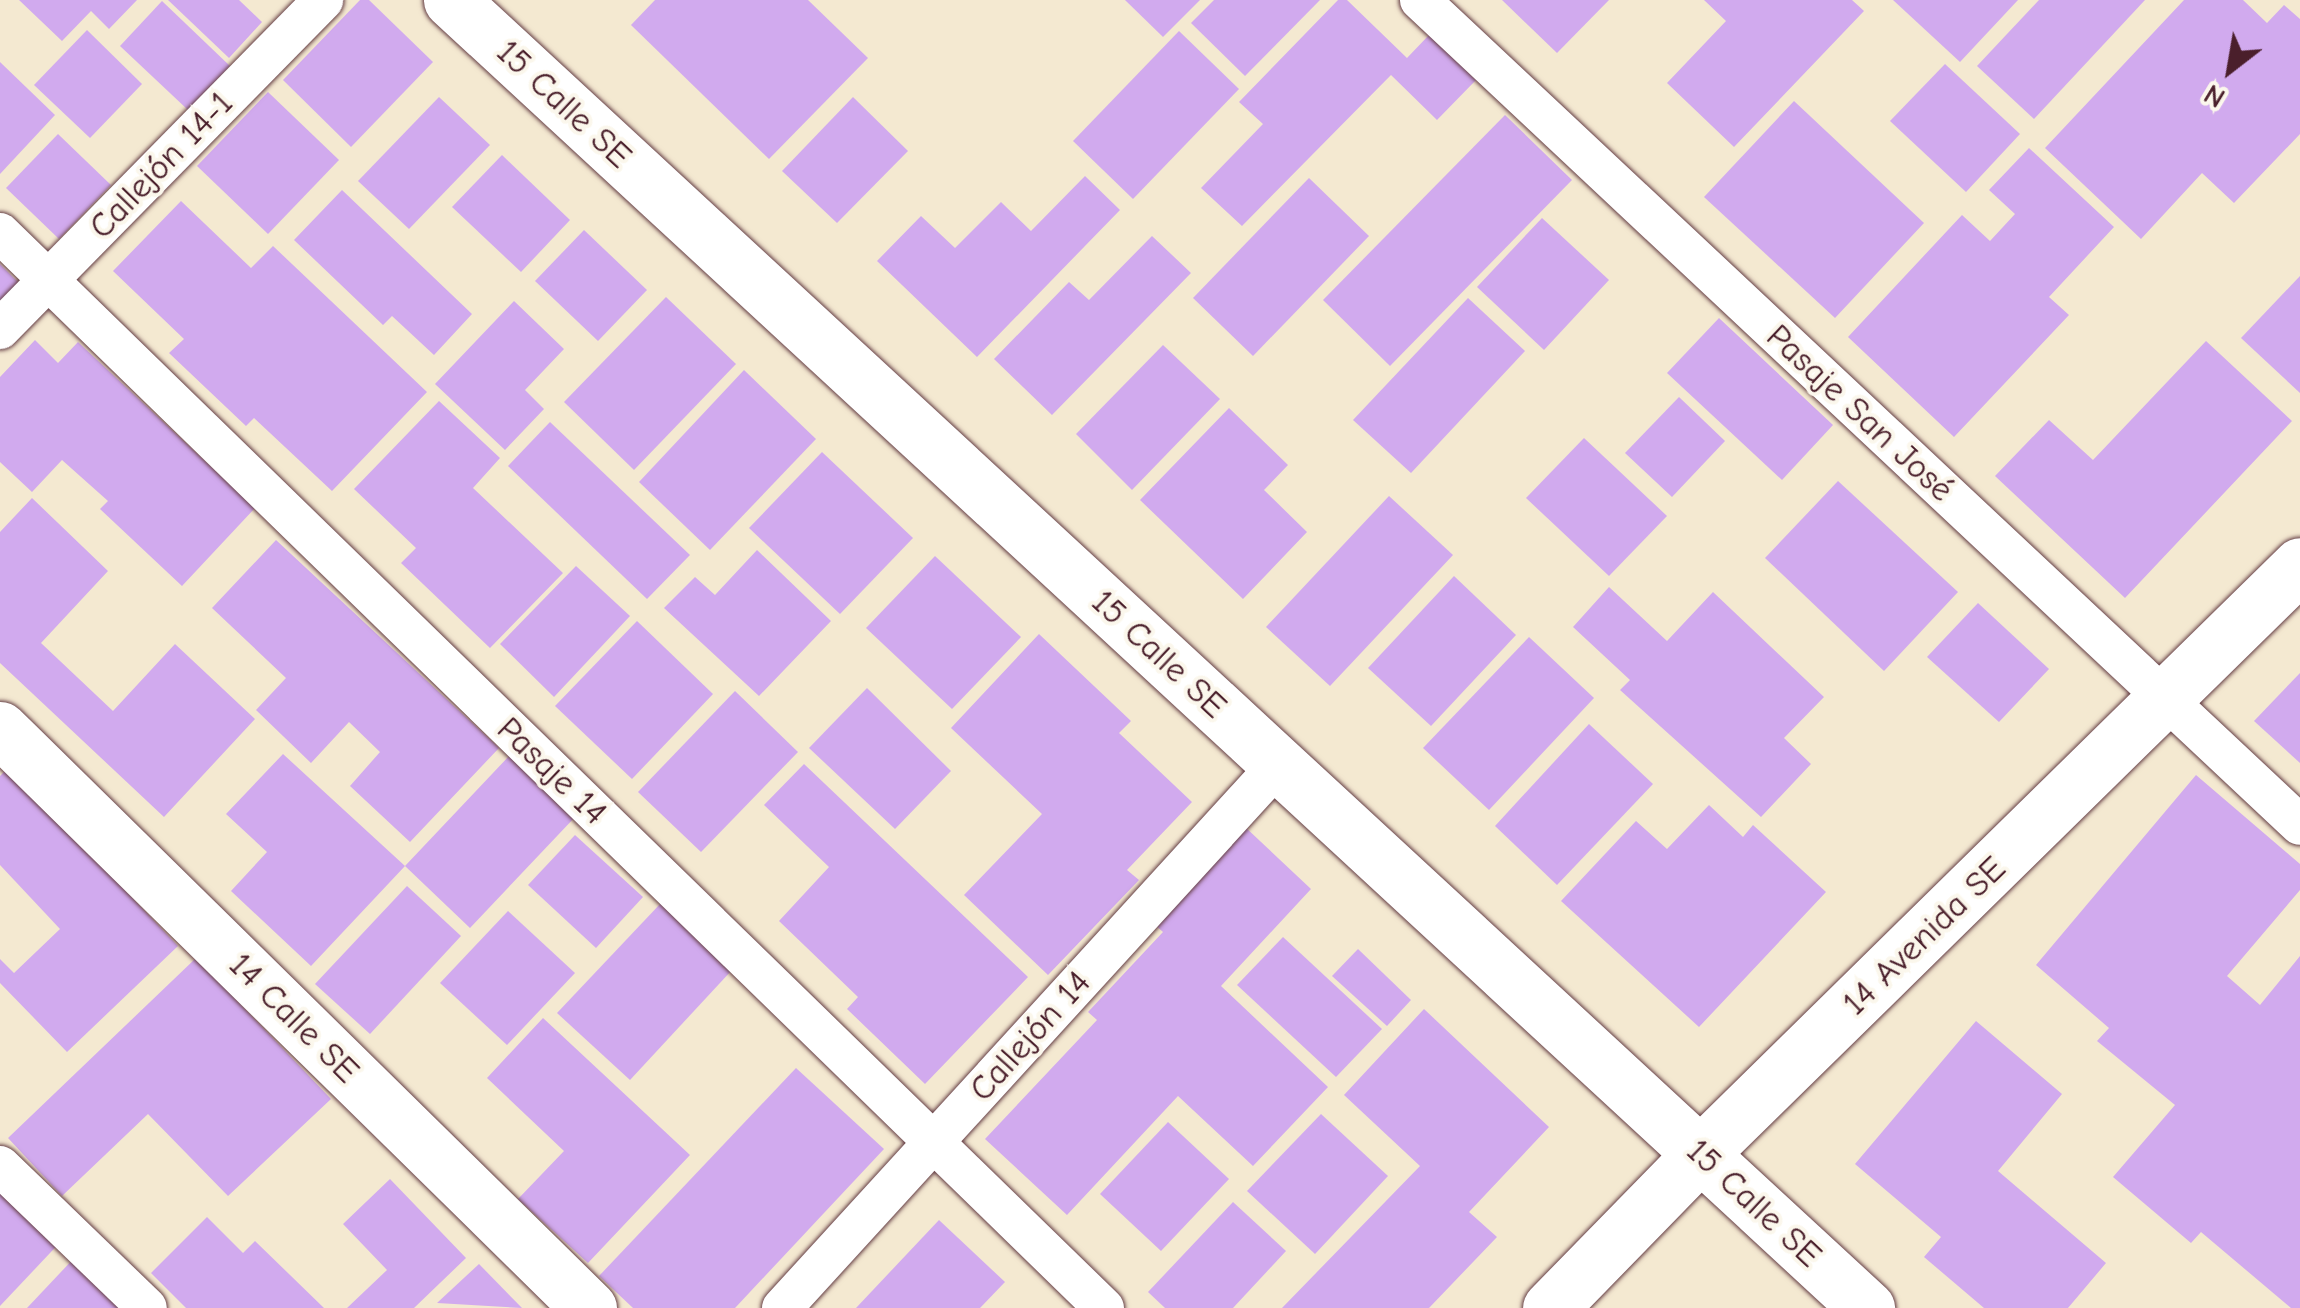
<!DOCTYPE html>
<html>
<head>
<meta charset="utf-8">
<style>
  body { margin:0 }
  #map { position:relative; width:2300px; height:1308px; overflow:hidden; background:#f4e9d1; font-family:"Comic Neue",sans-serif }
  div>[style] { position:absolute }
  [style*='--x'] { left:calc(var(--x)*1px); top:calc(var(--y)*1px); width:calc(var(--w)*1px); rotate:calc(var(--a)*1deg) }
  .building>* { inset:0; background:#d1aaee }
  .roads { filter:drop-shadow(0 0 2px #643d44) drop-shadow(0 0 2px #643d44) }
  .service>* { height:40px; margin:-20px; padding:0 20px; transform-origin:20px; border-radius:20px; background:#fff }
  .minor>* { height:55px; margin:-27.5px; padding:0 27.5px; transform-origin:27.5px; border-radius:27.5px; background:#fff }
  .tertiary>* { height:55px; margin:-27.5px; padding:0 27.5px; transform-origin:27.5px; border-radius:27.5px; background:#fff }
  span { translate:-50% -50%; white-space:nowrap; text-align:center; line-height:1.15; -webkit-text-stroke:8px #fbf7ec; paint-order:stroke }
  .street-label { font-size:35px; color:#4a1f2b }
  .north { position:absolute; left:2180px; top:20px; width:100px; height:100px; -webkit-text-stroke:8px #fbf7ec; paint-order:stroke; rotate:211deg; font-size:28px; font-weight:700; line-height:40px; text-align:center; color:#4a1f2b }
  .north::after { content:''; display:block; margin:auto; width:35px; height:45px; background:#4a1f2b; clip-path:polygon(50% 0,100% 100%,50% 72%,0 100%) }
</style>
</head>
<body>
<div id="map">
  <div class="building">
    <i style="clip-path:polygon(19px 0,137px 0,109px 29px,91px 11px,62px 41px)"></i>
    <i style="clip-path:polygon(168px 0,239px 0,262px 22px,229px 58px)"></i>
    <i style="clip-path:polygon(360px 0,369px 0,433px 62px,351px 147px,283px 80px)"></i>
    <i style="clip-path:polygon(655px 0,808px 0,868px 58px,769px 159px,631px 25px)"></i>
    <i style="clip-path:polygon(1125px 0,1200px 0,1163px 37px)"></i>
    <i style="clip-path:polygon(1214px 0,1320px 0,1245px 76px,1191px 23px)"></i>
    <i style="clip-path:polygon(1338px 0,1347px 0,1407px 58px,1429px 35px,1476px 80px,1437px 120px,1391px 75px,1242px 226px,1201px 188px,1263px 124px,1239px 102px)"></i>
    <i style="clip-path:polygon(1502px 0,1609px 0,1557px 53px)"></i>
    <i style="clip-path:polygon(1704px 0,1852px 0,1864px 11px,1734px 147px,1667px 83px,1726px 21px)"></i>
    <i style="clip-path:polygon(1893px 0,2018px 0,1960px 62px)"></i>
    <i style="clip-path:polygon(2039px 0,2145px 0,2034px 119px,1977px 66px)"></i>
    <i style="clip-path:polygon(2184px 0,2243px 0,2267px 23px,2284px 5px,2300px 19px,2300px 134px,2234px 203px,2202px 173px,2141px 239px,2045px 148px)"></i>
    <i style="clip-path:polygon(162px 1px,230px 66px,188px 110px,120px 46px)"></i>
    <i style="clip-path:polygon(87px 30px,142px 84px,90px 138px,34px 85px)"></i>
    <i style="clip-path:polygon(1179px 31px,1239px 89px,1133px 199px,1073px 141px)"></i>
    <i style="clip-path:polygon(0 62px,55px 115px,0 174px)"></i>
    <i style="clip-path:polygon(1945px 64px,2020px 134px,1966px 192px,1890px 121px)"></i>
    <i style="clip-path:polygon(268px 92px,339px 160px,268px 234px,197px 166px)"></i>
    <i style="clip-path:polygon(439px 97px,490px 145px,409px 229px,358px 181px)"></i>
    <i style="clip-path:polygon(853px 97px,908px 151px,837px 223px,782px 171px)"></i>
    <i style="clip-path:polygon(1794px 101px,1924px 223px,1835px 318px,1704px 197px)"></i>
    <i style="clip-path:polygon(1505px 115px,1572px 180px,1390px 366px,1323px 300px)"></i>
    <i style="clip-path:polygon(58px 134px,111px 185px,59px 239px,6px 188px)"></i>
    <i style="clip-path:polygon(2029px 148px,2114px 227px,2049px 297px,2069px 315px,1954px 437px,1848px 337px,1962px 215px,1990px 241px,2015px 214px,1989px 190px)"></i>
    <i style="clip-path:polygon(502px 155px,570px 220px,521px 272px,452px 207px)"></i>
    <i style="clip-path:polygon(1085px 176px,1120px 210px,977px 357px,877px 261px,921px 216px,955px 248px,1001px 202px,1031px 231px)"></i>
    <i style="clip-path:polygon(1309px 178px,1369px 236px,1253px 356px,1193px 298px)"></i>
    <i style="clip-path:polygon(342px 190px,472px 314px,434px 355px,392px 316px,383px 325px,294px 240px)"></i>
    <i style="clip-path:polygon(181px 201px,251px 268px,273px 246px,427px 392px,332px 491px,254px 418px,246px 426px,169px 353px,184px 339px,113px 271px)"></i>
    <i style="clip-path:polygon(1542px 218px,1609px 280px,1544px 350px,1477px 287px)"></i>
    <i style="clip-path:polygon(584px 230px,647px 290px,598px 341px,535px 281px)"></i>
    <i style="clip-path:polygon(1152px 236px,1191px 273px,1052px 415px,994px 359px,1069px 282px,1089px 300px)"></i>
    <i style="clip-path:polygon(0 264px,19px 283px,0 302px)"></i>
    <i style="clip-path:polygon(2300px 276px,2300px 393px,2241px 338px)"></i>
    <i style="clip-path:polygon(666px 297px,736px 364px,634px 470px,564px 402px)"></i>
    <i style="clip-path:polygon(1468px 298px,1525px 351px,1411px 473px,1353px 420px)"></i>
    <i style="clip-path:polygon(514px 301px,564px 349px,525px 390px,544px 409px,505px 450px,435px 384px)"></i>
    <i style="clip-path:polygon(1719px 318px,1833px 425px,1782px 480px,1667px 373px)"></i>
    <i style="clip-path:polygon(35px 340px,58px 363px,78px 342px,255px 508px,182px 586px,100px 509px,108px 501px,62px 460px,32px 492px,0 462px,0 377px)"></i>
    <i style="clip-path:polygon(2206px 341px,2292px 421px,2125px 598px,1995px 476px,2049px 420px,2093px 460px)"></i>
    <i style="clip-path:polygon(1163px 345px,1220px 399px,1132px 490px,1076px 434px)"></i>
    <i style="clip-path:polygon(744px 370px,816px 439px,710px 550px,639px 482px)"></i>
    <i style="clip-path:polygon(1679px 397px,1725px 441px,1672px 497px,1625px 453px)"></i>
    <i style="clip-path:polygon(439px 401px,500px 458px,473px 488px,563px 573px,490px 648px,401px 563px,416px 548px,354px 489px)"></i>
    <i style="clip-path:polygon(1229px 408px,1288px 465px,1264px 490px,1307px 532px,1243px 599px,1140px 500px)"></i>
    <i style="clip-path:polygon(550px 422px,690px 555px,647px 599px,508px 466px)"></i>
    <i style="clip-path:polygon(1584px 438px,1667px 516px,1609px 576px,1526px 498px)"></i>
    <i style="clip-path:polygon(822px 452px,913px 538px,840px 614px,749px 528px)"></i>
    <i style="clip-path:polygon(1838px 481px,1958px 592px,1884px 671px,1765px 558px)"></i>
    <i style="clip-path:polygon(1389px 496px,1453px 555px,1330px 686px,1266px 627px)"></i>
    <i style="clip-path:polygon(32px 498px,108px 571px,41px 643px,113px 711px,175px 644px,255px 719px,164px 817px,0 663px,0 532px)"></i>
    <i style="clip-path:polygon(276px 540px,499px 748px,410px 842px,350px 786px,380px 752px,349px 722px,311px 763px,256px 710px,286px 678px,212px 608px)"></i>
    <i style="clip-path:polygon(757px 550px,831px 621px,759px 696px,664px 608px,695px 577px,715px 595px)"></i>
    <i style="clip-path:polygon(935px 556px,1021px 637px,952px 709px,866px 628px)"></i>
    <i style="clip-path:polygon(576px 566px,630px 616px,554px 697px,500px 644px)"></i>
    <i style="clip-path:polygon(1454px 576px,1516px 635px,1431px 726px,1368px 668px)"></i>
    <i style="clip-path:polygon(1609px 587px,1667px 641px,1713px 592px,1824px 697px,1784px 738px,1811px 764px,1761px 817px,1620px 690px,1630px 680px,1573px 627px)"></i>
    <i style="clip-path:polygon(1978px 603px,2049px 669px,1999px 722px,1927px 657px)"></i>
    <i style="clip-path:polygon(637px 621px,713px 694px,632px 779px,555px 706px)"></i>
    <i style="clip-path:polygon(1039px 634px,1131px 721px,1119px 733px,1192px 802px,1127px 870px,1139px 880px,1048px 975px,964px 895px,1042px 814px,951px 728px)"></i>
    <i style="clip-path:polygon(1529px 637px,1594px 698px,1489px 810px,1423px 748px)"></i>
    <i style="clip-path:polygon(2300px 673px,2300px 763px,2254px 721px)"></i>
    <i style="clip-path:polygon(867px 688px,951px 771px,895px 829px,809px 748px)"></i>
    <i style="clip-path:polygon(735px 691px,798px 752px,701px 852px,638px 792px)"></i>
    <i style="clip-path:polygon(1589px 724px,1653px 784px,1557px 885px,1495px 826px)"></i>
    <i style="clip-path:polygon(283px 754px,405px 866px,510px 755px,576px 816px,470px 928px,405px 866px,311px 966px,231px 891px,267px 852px,226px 814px)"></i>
    <i style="clip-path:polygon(804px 764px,1028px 977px,925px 1084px,847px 1009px,858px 997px,779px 921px,829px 867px,764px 805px)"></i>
    <i style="clip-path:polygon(8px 768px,178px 946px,67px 1052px,0 983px,0 959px,14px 973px,60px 929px,0 865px,0 776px)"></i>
    <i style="clip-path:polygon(2196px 775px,2300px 864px,2300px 890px,2227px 976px,2260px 1005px,2300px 956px,2300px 1308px,2291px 1308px,2201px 1232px,2191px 1243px,2113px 1177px,2175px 1105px,2097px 1041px,2109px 1028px,2036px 965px)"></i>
    <i style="clip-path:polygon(1709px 805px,1743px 837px,1753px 825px,1826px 892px,1699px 1027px,1561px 901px,1636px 821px,1667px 849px)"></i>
    <i style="clip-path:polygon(1244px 826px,1311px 889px,1221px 986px,1328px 1087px,1253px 1166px,1178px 1096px,1067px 1215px,985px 1139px,1097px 1020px,1088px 1012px,1163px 932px,1153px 923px)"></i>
    <i style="clip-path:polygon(575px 835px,643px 897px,596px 948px,528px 885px)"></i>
    <i style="clip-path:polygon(407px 886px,461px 936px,370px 1034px,315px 984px)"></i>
    <i style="clip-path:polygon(661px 903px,732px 970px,630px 1080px,557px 1013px)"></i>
    <i style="clip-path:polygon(508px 911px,575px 973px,507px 1045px,440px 983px)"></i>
    <i style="clip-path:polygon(1283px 937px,1382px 1029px,1336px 1077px,1237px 985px)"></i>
    <i style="clip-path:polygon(1358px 949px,1411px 1000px,1387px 1026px,1332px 976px)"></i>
    <i style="clip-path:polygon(196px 958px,331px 1099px,228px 1196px,148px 1114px,62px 1196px,8px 1138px)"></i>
    <i style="clip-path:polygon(1424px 1009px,1549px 1127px,1469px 1212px,1497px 1237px,1429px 1308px,1282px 1308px,1420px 1166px,1344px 1095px)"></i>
    <i style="clip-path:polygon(543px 1018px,690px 1155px,588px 1263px,518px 1199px,564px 1151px,487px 1078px)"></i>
    <i style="clip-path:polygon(1976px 1021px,2062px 1094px,1998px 1171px,2106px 1263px,2068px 1308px,1984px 1308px,1924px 1257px,1941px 1237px,1855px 1164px)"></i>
    <i style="clip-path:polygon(796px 1068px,884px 1149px,735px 1308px,633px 1308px,599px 1276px)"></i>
    <i style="clip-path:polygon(1321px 1114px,1388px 1176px,1315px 1254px,1247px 1191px)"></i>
    <i style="clip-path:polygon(1168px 1122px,1229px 1179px,1161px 1251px,1100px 1194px)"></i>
    <i style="clip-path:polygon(0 1171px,67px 1235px,0 1306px)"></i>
    <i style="clip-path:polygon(390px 1179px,466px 1258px,414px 1308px,347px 1308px,387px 1270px,343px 1224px)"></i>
    <i style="clip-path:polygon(1233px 1202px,1286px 1251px,1233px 1308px,1165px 1308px,1148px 1292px)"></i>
    <i style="clip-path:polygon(207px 1217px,243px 1253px,255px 1241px,324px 1308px,186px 1308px,151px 1273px)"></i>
    <i style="clip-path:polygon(939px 1220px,1005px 1282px,980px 1308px,856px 1308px)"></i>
    <i style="clip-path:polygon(77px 1255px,133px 1308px,27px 1308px)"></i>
    <i style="clip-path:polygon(479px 1264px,522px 1308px,437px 1303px)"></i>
  </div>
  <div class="roads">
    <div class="service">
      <i style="--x:1420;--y:0;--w:1206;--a:43.15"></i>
      <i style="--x:0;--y:233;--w:1541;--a:44.24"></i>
      <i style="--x:0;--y:329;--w:461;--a:-45.5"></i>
      <i style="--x:0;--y:1166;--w:204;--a:44"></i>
      <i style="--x:782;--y:1308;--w:737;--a:-47.59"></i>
    </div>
    <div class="minor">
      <i style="--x:0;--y:729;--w:826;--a:44.51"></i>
      <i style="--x:1701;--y:1153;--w:839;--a:-44.47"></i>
    </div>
    <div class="tertiary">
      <i style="--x:451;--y:0;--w:1928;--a:42.73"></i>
      <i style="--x:1550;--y:1308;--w:216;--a:-45.7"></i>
    </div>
  </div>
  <div class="street-label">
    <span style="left:564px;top:104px;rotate:43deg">15 Calle SE</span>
    <span style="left:161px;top:165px;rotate:-46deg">Callejón 14-1</span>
    <span style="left:1860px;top:413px;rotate:43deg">Pasaje San José</span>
    <span style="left:1159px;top:654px;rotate:43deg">15 Calle SE</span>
    <span style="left:552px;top:771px;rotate:44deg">Pasaje 14</span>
    <span style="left:1924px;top:936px;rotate:-44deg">14 Avenida SE</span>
    <span style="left:294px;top:1018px;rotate:45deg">14 Calle SE</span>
    <span style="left:1030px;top:1036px;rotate:-48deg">Callejón 14</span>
    <span style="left:1754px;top:1203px;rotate:43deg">15 Calle SE</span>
  </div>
  <div class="north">N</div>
</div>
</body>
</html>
